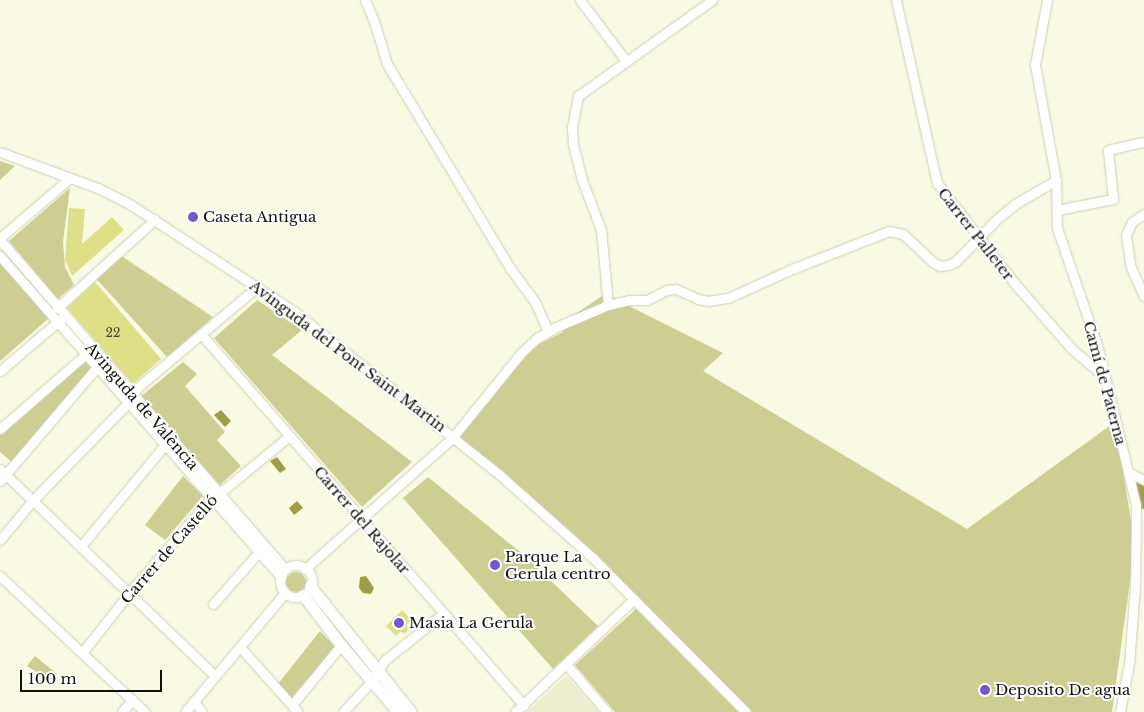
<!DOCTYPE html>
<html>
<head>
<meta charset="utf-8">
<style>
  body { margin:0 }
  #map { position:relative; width:1144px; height:712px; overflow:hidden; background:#f9fae3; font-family:"Libre Baskerville",serif }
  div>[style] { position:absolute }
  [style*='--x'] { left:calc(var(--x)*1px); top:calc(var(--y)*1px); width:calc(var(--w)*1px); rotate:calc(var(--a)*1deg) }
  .built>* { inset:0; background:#edeed0 }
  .green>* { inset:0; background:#ccce92 }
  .round { border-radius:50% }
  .water>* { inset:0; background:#9d9e46 }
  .building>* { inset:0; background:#dee087 }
  .roads { filter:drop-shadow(0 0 1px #ccceb7) drop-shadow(0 0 1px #ccceb7) }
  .street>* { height:9px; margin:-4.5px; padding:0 4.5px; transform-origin:4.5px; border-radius:4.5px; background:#fff }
  .street>.ring { margin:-4.5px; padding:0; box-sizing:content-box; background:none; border:9px solid #fff; border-radius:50% }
  .secondary>* { height:11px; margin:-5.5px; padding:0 5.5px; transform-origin:5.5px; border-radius:5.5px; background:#fff }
  .dots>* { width:14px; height:14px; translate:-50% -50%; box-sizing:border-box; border:2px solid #fff; border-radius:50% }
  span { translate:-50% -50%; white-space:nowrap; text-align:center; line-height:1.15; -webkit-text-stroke:4px #fff; paint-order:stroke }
  .number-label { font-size:12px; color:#444528 }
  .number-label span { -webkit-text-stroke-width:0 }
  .poi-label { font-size:15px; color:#101109 }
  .left { translate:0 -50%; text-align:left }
  .street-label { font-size:15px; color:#101109 }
  .scale { position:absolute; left:20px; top:670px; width:142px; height:22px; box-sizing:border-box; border:2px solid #101109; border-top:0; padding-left:6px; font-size:15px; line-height:18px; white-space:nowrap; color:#101109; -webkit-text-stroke:4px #fff; paint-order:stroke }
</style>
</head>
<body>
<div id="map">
  <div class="built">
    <i style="clip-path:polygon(566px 676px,599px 712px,527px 712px)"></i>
  </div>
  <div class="green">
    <i style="clip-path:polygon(0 161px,15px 166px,0 180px)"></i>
    <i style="clip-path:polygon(70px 188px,63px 242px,65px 267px,74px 285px,58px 299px,9px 241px)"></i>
    <i style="clip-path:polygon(117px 253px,213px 317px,167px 357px,93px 275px)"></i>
    <i style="clip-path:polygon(8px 254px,52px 305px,48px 307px,6px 257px)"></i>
    <i style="clip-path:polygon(0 260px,48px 319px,0 361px)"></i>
    <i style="clip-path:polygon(605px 294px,723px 353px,703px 371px,967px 529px,1115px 422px,1135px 545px,1112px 712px,752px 712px,634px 599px,453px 437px,521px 353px,563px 332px,558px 326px)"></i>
    <i style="clip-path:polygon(257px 300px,302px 330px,272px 355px,412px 462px,362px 507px,214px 338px)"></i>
    <i style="clip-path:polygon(84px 360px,92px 369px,12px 462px,0 452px,0 435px)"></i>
    <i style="clip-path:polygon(183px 362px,197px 374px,185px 386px,225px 432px,217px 440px,241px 466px,220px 485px,140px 397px)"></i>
    <i style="clip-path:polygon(183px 476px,203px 496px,165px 540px,145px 525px)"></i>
    <i style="clip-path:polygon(428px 477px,526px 557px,598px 626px,553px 669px,403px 498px)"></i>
    <i class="round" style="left:286px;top:572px;width:20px;height:20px"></i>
    <i style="clip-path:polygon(636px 609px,738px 712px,615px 712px,575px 665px)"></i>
    <i style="clip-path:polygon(320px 631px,336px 648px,291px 698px,278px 684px)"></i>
    <i style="clip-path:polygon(35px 656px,57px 674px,51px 681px,27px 666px)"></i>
  </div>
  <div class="water">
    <i style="clip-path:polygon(221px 410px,231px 421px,225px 427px,214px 415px)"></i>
    <i style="clip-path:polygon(277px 457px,286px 469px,280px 473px,270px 461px)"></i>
    <i style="clip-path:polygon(1125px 472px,1144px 477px,1144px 509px,1139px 508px)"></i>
    <i style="clip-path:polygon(297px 501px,303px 508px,294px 515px,289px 508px)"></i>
    <i style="clip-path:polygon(366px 576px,374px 588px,371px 594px,363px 593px,359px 588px,360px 577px)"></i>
  </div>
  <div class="building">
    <i style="clip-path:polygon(69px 208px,85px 209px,82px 244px,112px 217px,124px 230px,72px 276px,65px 260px)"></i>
    <i style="clip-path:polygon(95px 282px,161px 359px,133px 384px,67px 308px)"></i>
    <i style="clip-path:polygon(402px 610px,412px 620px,407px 625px,410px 628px,404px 634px,401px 631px,396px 636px,386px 626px)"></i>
  </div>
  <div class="roads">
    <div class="street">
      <i style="--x:365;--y:0;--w:23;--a:67"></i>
      <i style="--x:374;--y:21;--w:45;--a:73.2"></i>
      <i style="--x:387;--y:64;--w:238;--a:58.9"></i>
      <i style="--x:510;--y:268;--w:42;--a:53.7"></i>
      <i style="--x:535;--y:302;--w:32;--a:66"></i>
      <i style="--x:580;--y:0;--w:76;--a:53"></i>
      <i style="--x:896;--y:0;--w:188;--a:77.4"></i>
      <i style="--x:937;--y:183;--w:129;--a:52.2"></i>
      <i style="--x:1016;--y:285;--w:86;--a:48.8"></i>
      <i style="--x:1073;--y:350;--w:40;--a:40"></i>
      <i style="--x:1047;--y:0;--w:66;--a:100.5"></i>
      <i style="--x:1035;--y:65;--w:117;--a:79.7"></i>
      <i style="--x:1056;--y:180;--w:48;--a:88.8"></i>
      <i style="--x:1057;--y:228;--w:127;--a:71.1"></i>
      <i style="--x:1098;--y:348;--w:162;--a:76.4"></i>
      <i style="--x:1136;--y:505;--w:82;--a:90.7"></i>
      <i style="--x:1135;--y:587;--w:76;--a:94.5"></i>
      <i style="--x:1129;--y:663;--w:50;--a:100.4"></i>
      <i style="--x:0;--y:152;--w:104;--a:20.2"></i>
      <i style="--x:98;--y:188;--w:37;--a:27"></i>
      <i style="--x:131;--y:205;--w:196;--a:33.1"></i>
      <i style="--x:295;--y:312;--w:263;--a:38.5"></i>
      <i style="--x:501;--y:476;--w:123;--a:41.7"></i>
      <i style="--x:593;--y:558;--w:217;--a:45.2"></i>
      <i style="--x:1057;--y:210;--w:57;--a:-11.1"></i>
      <i style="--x:1113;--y:199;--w:49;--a:-95.8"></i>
      <i style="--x:1108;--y:150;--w:37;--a:-13"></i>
      <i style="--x:1144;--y:214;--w:14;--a:146"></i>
      <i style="--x:1132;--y:222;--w:14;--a:115"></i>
      <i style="--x:1126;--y:235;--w:30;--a:82"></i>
      <i style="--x:1130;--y:265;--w:34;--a:66"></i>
      <i style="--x:0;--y:238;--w:92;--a:-40.6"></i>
      <i style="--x:0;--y:240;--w:435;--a:49.1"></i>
      <i style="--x:0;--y:256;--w:427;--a:48.8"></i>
      <i style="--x:608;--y:305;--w:75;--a:-95.3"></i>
      <i style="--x:601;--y:230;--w:53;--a:-110.8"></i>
      <i style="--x:582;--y:180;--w:38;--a:-104"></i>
      <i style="--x:573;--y:143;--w:16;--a:-94"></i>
      <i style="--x:572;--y:127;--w:32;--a:-79"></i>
      <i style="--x:578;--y:96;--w:165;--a:-35.6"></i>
      <i style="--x:57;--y:308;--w:132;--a:-42.2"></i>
      <i style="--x:201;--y:334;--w:492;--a:49"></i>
      <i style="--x:0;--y:371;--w:82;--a:-40.5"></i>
      <i style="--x:0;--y:429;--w:114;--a:-41.1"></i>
      <i style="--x:0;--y:469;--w:298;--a:43.9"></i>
      <i style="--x:1128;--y:472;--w:18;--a:27"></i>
      <i style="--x:0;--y:481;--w:150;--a:-49.6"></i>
      <i style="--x:0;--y:540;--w:52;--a:-50.5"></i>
      <i style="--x:33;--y:500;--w:139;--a:-45.6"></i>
      <i style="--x:130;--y:401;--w:15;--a:-62"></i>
      <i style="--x:137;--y:388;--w:158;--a:-40.1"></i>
      <i style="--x:81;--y:546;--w:131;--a:-50.3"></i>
      <i class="ring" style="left:280px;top:565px;width:23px;height:23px"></i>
      <i style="--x:305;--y:569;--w:198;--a:-41.7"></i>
      <i style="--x:453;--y:437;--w:108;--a:-51"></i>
      <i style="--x:521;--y:353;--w:22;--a:-43"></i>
      <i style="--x:537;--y:338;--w:20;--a:-30"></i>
      <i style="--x:554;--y:328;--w:59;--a:-23.1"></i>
      <i style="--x:608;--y:305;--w:22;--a:-13"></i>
      <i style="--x:629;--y:300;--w:18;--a:0"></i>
      <i style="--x:647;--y:300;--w:22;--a:-27"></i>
      <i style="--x:667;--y:290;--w:9;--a:-6"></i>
      <i style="--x:676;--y:289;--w:24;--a:24"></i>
      <i style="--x:698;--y:299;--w:10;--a:11"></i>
      <i style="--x:708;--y:301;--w:20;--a:-9"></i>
      <i style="--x:728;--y:298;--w:70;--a:-24.4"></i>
      <i style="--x:792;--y:269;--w:104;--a:-21.4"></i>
      <i style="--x:889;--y:231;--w:14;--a:12"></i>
      <i style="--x:903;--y:234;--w:42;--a:43.1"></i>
      <i style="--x:934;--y:263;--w:7;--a:27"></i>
      <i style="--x:940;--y:266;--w:8;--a:-7"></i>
      <i style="--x:948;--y:265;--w:8;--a:-23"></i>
      <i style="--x:955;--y:262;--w:62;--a:-45.7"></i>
      <i style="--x:998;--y:218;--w:22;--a:-39"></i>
      <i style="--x:1015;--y:204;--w:48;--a:-30.3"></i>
      <i style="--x:0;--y:576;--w:199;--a:43.2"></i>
      <i style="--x:213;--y:604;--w:69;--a:-48.5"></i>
      <i style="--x:240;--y:647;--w:87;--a:48.3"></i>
      <i style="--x:82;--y:653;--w:76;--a:-51.9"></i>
      <i style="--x:129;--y:593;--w:125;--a:-49.2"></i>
      <i style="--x:211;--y:498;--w:18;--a:-34"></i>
      <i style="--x:226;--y:488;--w:82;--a:-39.5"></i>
      <i style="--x:566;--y:664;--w:63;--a:49.5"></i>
      <i style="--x:194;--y:701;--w:14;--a:54"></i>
      <i style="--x:292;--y:705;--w:77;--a:-50.8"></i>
      <i style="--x:122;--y:712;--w:16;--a:-50"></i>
      <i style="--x:185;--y:712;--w:155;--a:-50"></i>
      <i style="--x:343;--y:712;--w:41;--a:-47"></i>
      <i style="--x:371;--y:682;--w:26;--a:-58"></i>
      <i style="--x:385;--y:660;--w:75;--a:-38.5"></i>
      <i style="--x:515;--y:712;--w:164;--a:-43.5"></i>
    </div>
    <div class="secondary">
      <i style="--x:310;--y:586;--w:161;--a:51.3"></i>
      <i style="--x:303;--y:595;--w:63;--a:52.8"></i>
      <i style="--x:341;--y:645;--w:88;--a:49.6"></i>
    </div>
  </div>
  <div class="dots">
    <i style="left:193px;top:217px;background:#7257d1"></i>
    <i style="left:495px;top:565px;background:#7257d1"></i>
    <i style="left:399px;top:623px;background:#7257d1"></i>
    <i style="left:985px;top:690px;background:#7257d1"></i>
  </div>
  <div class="number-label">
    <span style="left:113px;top:333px">22</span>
  </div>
  <div class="poi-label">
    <span class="left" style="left:203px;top:217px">Caseta Antigua</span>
    <span class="left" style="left:505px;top:565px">Parque La<br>Gerula centro</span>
    <span class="left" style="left:409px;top:623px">Masia La Gerula</span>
    <span class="left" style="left:995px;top:690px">Deposito De agua</span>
  </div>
  <div class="street-label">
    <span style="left:976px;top:234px;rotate:52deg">Carrer Palleter</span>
    <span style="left:348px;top:356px;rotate:37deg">Avinguda del Pont Saint Martin</span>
    <span style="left:1105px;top:383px;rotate:75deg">Camí de Paterna</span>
    <span style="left:142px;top:406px;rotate:49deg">Avinguda de València</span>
    <span style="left:362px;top:520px;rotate:49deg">Carrer del Rajolar</span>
    <span style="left:169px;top:549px;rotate:-49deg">Carrer de Castelló</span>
  </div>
  <div class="scale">100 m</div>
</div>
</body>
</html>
